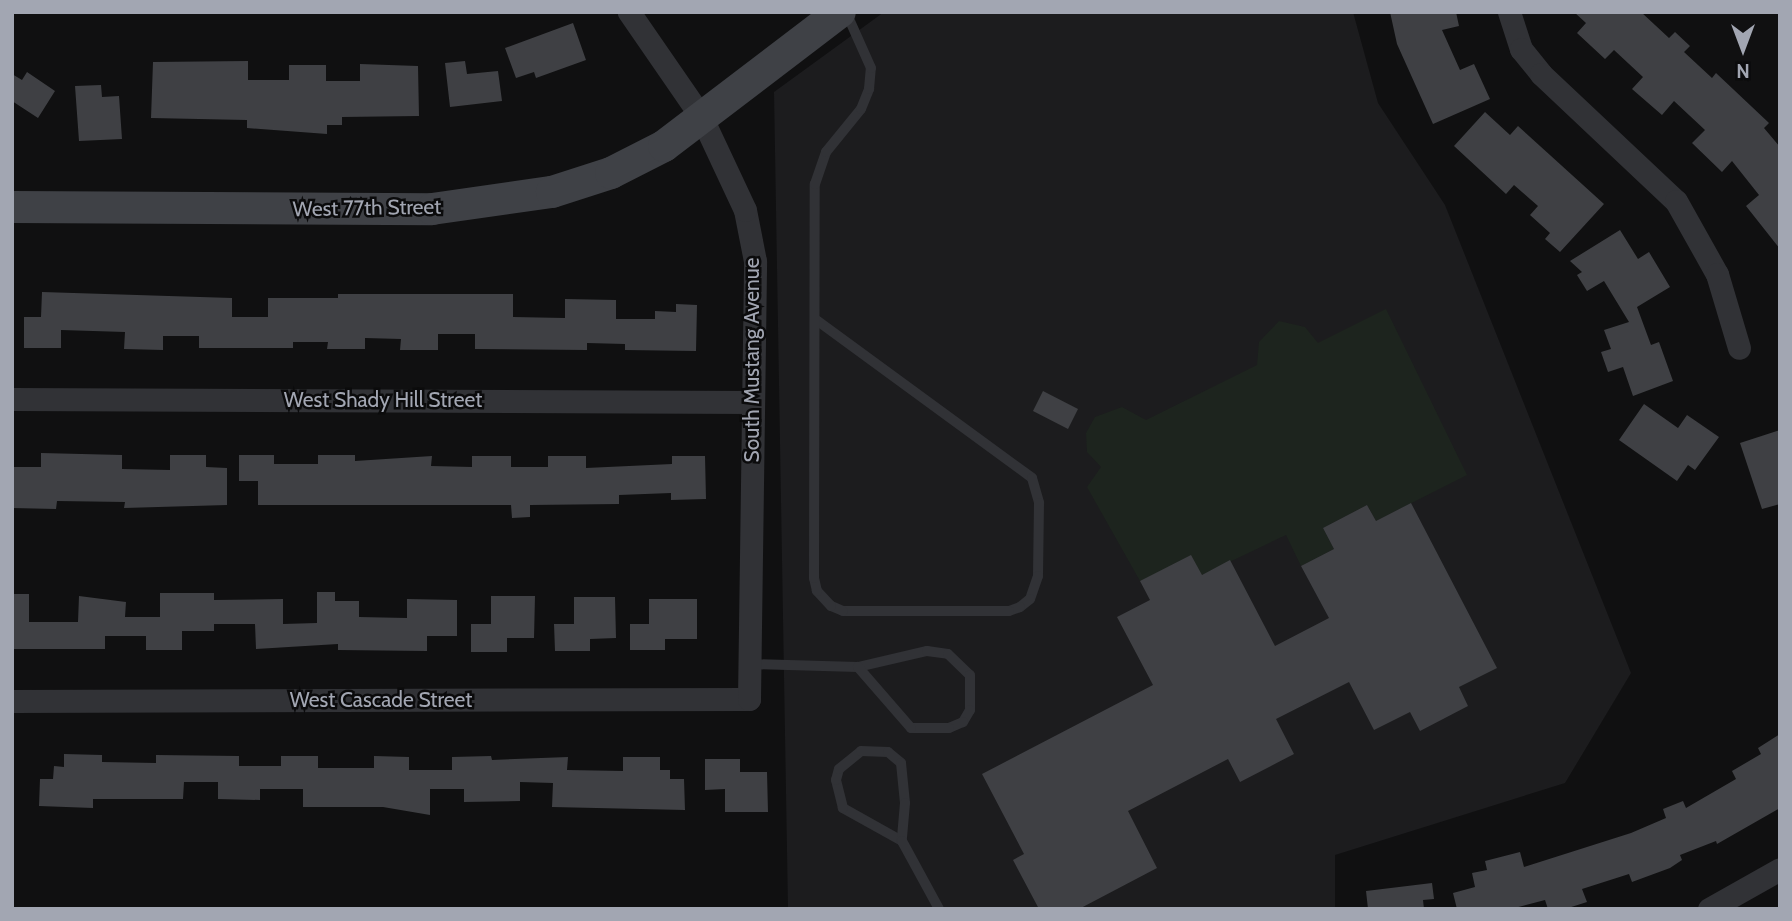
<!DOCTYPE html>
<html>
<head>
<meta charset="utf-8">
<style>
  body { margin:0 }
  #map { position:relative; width:1792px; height:921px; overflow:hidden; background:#101011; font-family:Cabin,sans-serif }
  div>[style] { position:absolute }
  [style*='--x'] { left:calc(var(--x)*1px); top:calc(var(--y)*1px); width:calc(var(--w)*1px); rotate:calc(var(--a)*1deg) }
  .built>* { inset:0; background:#1c1c1e }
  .green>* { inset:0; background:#1d241e }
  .building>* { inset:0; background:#3f4044 }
  .lane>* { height:10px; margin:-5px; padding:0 5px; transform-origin:5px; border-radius:5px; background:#313236 }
  .street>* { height:23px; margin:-11.5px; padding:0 11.5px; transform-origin:11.5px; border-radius:11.5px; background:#313236 }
  .secondary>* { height:32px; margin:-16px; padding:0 16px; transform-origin:16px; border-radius:16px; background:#3f4146 }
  span { translate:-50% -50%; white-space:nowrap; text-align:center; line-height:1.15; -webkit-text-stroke:5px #0b0b0c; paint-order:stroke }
  .street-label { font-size:21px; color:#a2a6b2 }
  .frame { position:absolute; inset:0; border:14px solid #a2a6b2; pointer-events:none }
  .north { position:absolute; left:1708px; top:14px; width:70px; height:70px; -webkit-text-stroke:5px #0b0b0c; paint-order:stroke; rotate:180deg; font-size:19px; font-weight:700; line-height:28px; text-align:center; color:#a2a6b2 }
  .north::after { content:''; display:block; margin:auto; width:24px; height:32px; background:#a2a6b2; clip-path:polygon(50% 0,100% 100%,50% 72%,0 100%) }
</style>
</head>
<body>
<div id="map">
  <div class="built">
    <i style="clip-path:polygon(884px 12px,1353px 12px,1378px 103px,1445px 205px,1631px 673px,1565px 783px,1335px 855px,1335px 909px,788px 909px,774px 92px)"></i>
  </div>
  <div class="green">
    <i style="clip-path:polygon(1386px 309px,1467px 475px,1376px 521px,1367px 505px,1323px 528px,1334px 549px,1301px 566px,1286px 535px,1202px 575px,1140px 581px,1087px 487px,1101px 467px,1087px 452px,1086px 433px,1095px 417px,1122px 407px,1146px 420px,1257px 365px,1259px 342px,1279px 321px,1305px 327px,1318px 343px)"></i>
  </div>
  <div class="building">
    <i style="clip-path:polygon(1390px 12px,1456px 12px,1459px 26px,1442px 30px,1460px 70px,1474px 64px,1490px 99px,1433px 124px,1397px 44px)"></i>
    <i style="clip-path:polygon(1574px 12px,1641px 12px,1669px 38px,1675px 32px,1690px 46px,1684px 52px,1712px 78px,1716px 73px,1769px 123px,1764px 128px,1780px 147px,1780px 249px,1746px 206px,1759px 195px,1732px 161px,1722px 172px,1692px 143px,1705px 130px,1674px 101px,1662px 115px,1632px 89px,1643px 77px,1614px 50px,1605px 59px,1577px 33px,1586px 23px)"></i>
    <i style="clip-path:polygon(573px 23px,586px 60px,536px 78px,534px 72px,516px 78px,505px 48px)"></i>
    <i style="clip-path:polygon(248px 61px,248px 80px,289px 80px,289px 65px,326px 65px,326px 81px,360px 81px,360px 64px,418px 66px,419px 116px,342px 117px,342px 125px,327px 125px,327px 134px,247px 128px,247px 120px,151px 118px,153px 62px)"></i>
    <i style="clip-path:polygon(465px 61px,467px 74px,498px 71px,502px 101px,450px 107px,445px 63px)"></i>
    <i style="clip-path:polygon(27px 72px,55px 91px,38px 118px,12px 101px,12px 74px,22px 80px)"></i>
    <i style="clip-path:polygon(101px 85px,102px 97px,119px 96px,122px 139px,79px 141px,75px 86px)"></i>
    <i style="clip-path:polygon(1485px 112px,1510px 135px,1518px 126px,1604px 204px,1560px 252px,1545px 239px,1550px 233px,1530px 215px,1538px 206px,1514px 185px,1506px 194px,1454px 146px)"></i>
    <i style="clip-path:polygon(1620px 230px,1638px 259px,1649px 252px,1670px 287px,1637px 307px,1651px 345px,1659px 342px,1673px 381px,1633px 396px,1623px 367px,1608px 372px,1601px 352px,1611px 349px,1604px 330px,1629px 322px,1604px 281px,1587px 291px,1577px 275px,1582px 272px,1570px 261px)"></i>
    <i style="clip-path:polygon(42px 292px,232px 298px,232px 317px,268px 317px,268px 298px,338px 298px,338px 294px,513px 294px,513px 317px,565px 318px,565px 299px,616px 300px,616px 319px,655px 319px,655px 311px,676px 312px,676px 304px,697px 305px,696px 351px,625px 350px,625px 344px,587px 343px,587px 350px,475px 349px,475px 334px,438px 334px,438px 350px,400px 350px,401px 339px,365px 338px,365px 349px,327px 349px,328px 342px,293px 342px,293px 348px,199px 348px,199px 336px,163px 336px,163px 350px,124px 349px,125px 332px,61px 330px,61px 348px,24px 348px,24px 317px,41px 317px)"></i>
    <i style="clip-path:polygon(1043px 391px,1078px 409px,1068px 429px,1033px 411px)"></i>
    <i style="clip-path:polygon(1644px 404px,1678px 428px,1687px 415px,1719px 437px,1695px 470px,1688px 465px,1677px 481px,1619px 440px)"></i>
    <i style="clip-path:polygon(1780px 430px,1780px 504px,1762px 509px,1740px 443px)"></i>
    <i style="clip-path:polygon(41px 453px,122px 455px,122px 469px,170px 470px,170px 455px,206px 455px,206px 467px,227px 468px,227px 505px,124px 508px,125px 502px,57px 501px,56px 509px,12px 508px,13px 467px,41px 467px)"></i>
    <i style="clip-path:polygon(239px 455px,274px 455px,274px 464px,318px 464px,318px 455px,355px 455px,355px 461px,432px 456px,431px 466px,472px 467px,472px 456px,511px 456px,511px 467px,548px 467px,548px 456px,586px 456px,586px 468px,672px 464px,672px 456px,705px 456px,706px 499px,671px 500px,671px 493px,619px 495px,619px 504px,530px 505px,530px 517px,512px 518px,511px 505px,258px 505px,258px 481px,239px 481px)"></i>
    <i style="clip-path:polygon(1411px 503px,1497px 668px,1459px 687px,1468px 706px,1420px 731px,1410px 712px,1374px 730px,1349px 682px,1276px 719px,1294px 754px,1240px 782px,1228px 759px,1128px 811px,1157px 868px,1079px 909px,1039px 909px,1013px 860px,1024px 854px,982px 774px,1153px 685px,1117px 617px,1150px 600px,1140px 581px,1191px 555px,1202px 575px,1230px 560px,1275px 646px,1329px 618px,1301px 566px,1334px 549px,1323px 528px,1367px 505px,1376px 521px)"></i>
    <i style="clip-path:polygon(317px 592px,335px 592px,335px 601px,359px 601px,359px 617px,407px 618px,407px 599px,457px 600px,457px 636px,427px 636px,427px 651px,338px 650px,338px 644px,256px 649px,255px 624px,214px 624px,214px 631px,182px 631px,182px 650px,146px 650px,146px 636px,105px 636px,105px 649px,13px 649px,12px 594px,29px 594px,29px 622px,78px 622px,79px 596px,126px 602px,125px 617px,160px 617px,160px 593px,214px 593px,214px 600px,283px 599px,283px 624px,317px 623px)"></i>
    <i style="clip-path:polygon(491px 596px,535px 596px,534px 638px,507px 638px,507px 652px,471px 652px,471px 624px,491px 624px)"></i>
    <i style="clip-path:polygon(574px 597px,615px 597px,616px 638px,590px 639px,590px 651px,555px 651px,554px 624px,574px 624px)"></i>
    <i style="clip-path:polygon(649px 599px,697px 599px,697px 639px,665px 639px,665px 650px,630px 650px,630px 624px,649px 624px)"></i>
    <i style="clip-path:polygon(1780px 734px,1780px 808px,1717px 844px,1716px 841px,1680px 855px,1682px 860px,1670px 868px,1632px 882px,1629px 874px,1582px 889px,1587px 902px,1565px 909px,1548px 909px,1545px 900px,1511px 909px,1457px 909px,1453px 893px,1475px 887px,1472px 873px,1487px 870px,1485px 861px,1520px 852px,1524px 867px,1631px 833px,1666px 818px,1663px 809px,1683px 801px,1686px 808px,1736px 779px,1732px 771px,1761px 754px,1758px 748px)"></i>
    <i style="clip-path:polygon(64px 754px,102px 755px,102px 762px,156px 763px,156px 755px,239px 756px,239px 766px,281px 766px,281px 756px,318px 756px,318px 768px,374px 768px,374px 756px,409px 757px,409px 770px,452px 770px,452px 757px,491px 756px,492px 760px,568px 757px,567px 770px,623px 771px,623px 757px,660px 757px,660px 770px,670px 770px,670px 779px,684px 779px,685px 810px,552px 807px,553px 783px,520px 782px,520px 801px,464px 802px,464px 789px,430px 789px,430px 815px,383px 807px,303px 807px,303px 789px,260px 789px,260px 800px,218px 799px,218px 782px,184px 782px,183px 799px,93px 799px,93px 808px,39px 806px,40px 779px,53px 779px,54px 766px,64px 767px)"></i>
    <i style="clip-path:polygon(705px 759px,740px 759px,740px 772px,767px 772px,768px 812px,725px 812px,725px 789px,705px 790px)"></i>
    <i style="clip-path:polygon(1432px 883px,1434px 899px,1423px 900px,1424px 909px,1368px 909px,1366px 891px)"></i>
  </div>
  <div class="lane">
    <i style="--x:815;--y:319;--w:269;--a:36.2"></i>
    <i style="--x:1032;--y:478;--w:26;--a:74"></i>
    <i style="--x:1039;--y:503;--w:73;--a:90.8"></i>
    <i style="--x:1038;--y:576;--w:24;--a:109"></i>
    <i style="--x:1030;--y:599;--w:13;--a:141"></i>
    <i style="--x:1020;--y:607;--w:12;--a:160"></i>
    <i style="--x:1009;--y:611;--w:166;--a:180"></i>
    <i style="--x:843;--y:611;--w:13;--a:-157"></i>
    <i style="--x:831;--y:606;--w:21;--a:-133"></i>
    <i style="--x:817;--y:591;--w:13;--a:-103"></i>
    <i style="--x:814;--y:578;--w:394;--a:-89.9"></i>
    <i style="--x:815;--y:184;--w:34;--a:-71"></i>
    <i style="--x:826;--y:152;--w:55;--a:-50.9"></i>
    <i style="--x:861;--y:109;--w:22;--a:-68"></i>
    <i style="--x:869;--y:89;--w:21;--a:-85"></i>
    <i style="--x:871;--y:68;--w:61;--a:-114.1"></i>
    <i style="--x:749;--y:664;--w:109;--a:1.6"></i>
    <i style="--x:858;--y:667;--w:71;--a:-13.1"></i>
    <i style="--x:927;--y:651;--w:21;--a:8"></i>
    <i style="--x:948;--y:654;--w:30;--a:44"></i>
    <i style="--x:970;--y:675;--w:35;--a:90"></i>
    <i style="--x:970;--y:710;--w:14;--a:120"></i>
    <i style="--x:963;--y:722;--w:15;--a:157"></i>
    <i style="--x:949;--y:728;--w:38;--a:180"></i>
    <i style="--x:911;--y:728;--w:81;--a:-131"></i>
    <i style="--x:902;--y:841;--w:68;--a:-150.8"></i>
    <i style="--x:843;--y:808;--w:29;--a:-104"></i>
    <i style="--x:836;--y:780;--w:11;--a:-75"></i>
    <i style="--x:839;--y:769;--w:28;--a:-39"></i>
    <i style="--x:861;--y:751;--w:27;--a:2"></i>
    <i style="--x:888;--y:752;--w:17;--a:40"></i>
    <i style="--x:901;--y:763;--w:40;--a:84.3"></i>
    <i style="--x:905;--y:803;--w:38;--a:95"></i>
    <i style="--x:902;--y:841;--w:77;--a:61.4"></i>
  </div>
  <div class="street">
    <i style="--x:1509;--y:12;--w:39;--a:72"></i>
    <i style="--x:1521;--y:49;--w:32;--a:51"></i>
    <i style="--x:1541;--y:74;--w:185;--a:43.3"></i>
    <i style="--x:1676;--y:201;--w:84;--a:60.7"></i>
    <i style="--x:1717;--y:274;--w:77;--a:73.4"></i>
    <i style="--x:12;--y:399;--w:741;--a:0.23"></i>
    <i style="--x:12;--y:701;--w:737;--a:-0.16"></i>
    <i style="--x:749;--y:699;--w:438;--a:-89.2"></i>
    <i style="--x:755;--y:261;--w:52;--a:-101.1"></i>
    <i style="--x:745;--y:210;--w:102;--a:-115.1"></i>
    <i style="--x:702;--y:118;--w:129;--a:-124.6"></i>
    <i style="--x:1709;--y:909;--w:81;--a:-29.4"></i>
  </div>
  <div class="secondary">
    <i style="--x:12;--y:207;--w:420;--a:0.3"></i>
    <i style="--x:432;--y:209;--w:121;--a:-8.1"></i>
    <i style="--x:552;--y:192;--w:62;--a:-17.9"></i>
    <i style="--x:611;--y:173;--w:59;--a:-27"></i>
    <i style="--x:664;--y:146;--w:221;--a:-37.3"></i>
  </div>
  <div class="street-label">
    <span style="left:367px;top:208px;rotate:-1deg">West 77th Street</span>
    <span style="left:752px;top:360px;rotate:-90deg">South Mustang Avenue</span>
    <span style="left:383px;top:400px">West Shady Hill Street</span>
    <span style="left:381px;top:700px">West Cascade Street</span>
  </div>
  <div class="frame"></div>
  <div class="north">N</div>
</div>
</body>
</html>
